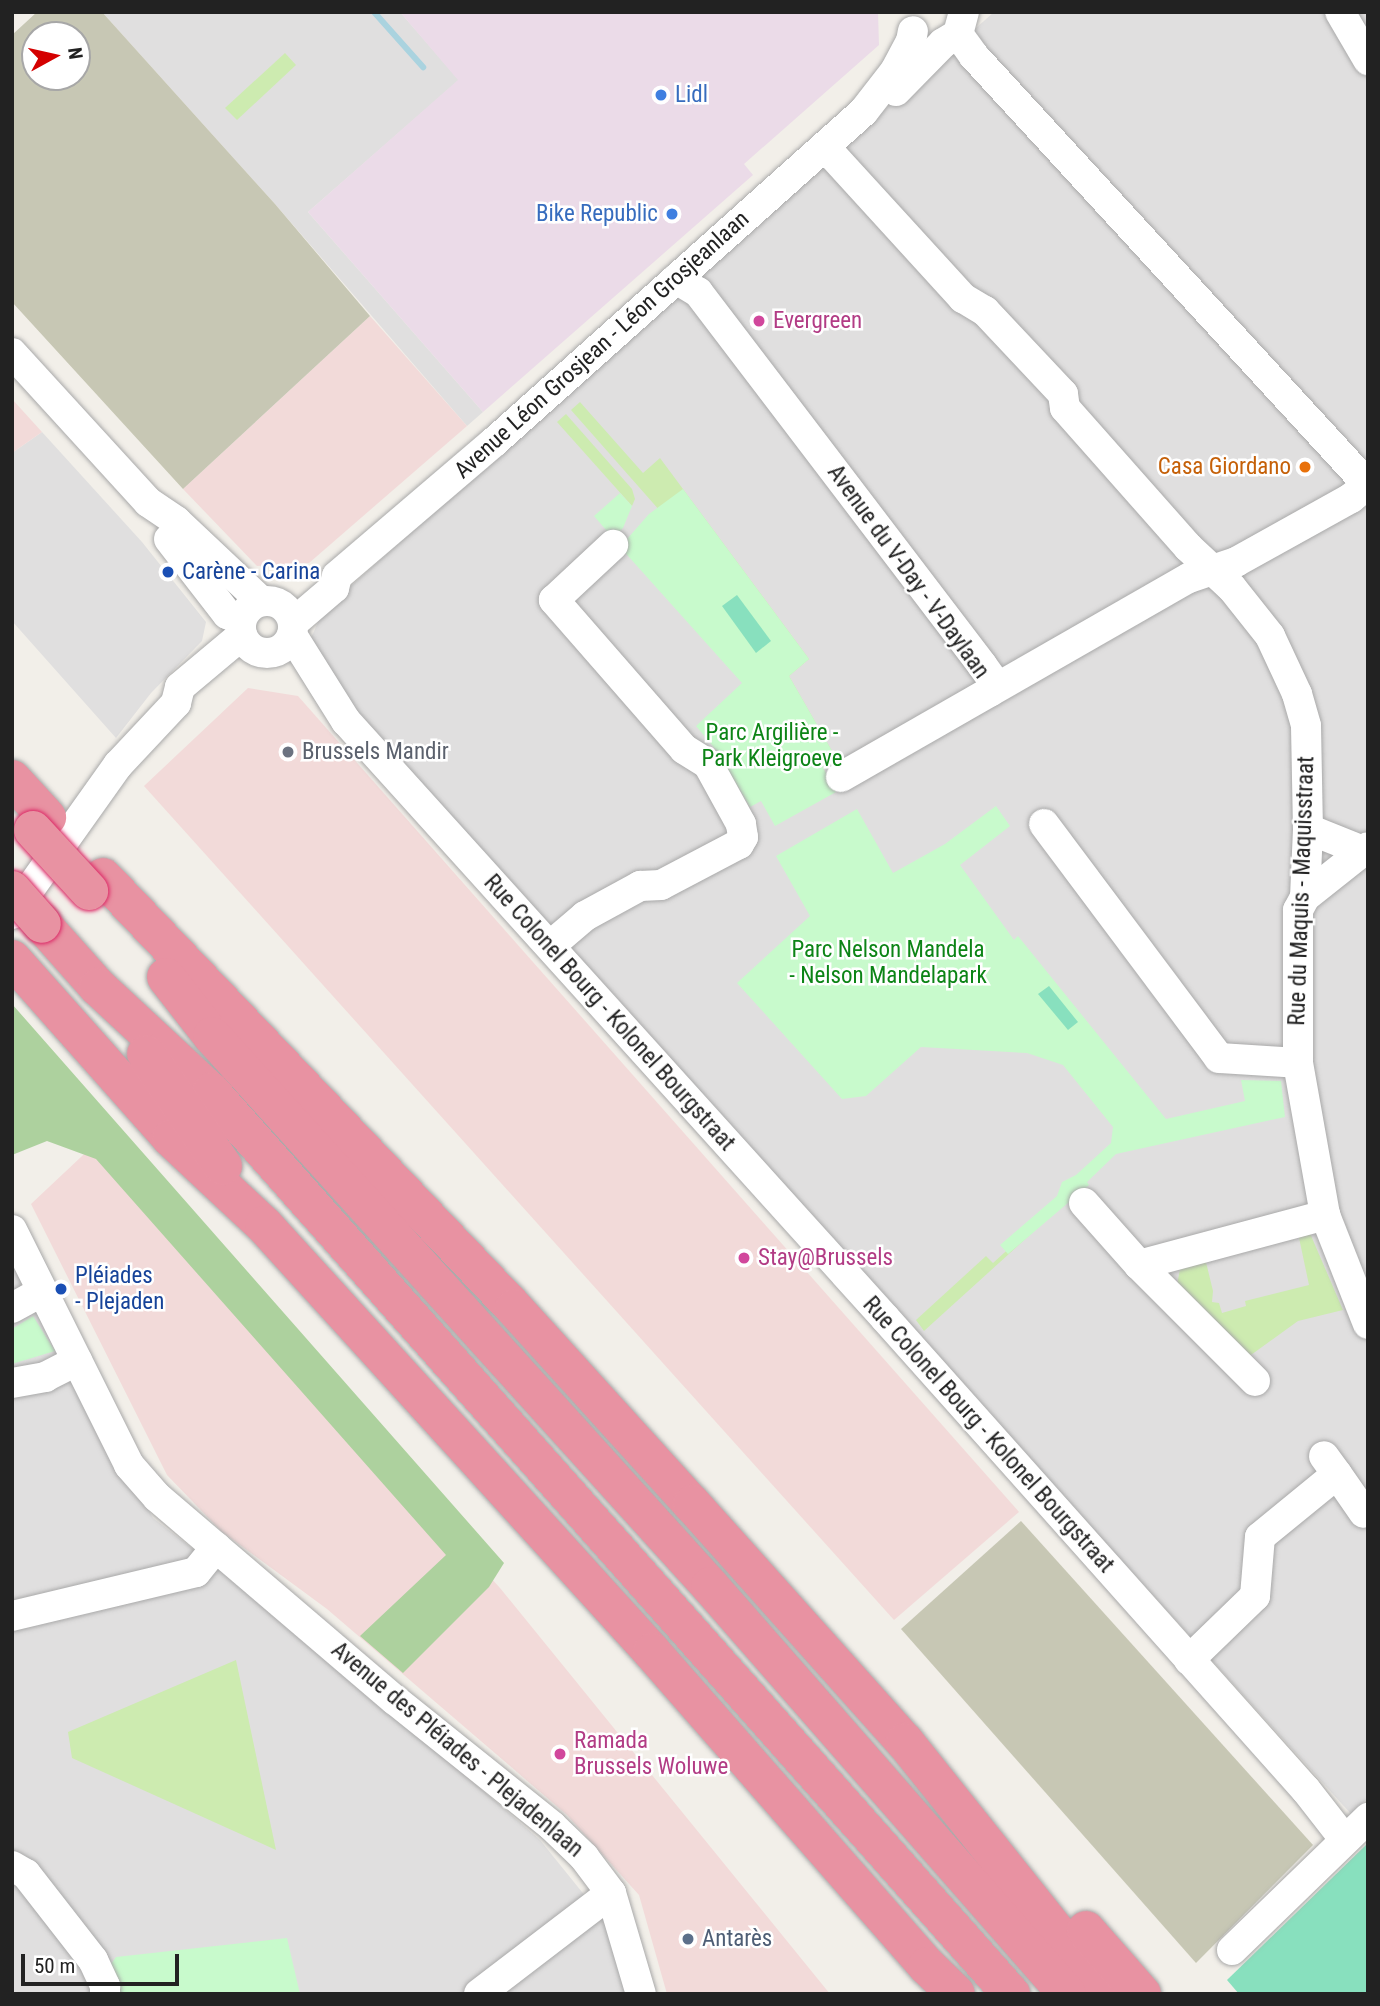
<!DOCTYPE html>
<html>
<head>
<meta charset="utf-8">
<style>
  body { margin:0 }
  #map { position:relative; width:1380px; height:2006px; overflow:hidden; background:#f2efe9; font-family:"Roboto Condensed",sans-serif }
  div>[style] { position:absolute }
  [style*='--x'] { left:calc(var(--x)*1px); top:calc(var(--y)*1px); width:calc(var(--w)*1px); rotate:calc(var(--a)*1deg) }
  .residential>* { inset:0; background:#e0dfdf }
  .commercial>* { inset:0; background:#f2dad9 }
  .industrial>* { inset:0; background:#ebdbe8 }
  .construction>* { inset:0; background:#c7c7b4 }
  .grass>* { inset:0; background:#cdebb0 }
  .forest>* { inset:0; background:#add19e }
  .park>* { inset:0; background:#c8facc }
  .pitch>* { inset:0; background:#88e0be }
  .stream>* { height:6px; margin:-3px; padding:0 3px; transform-origin:3px; border-radius:3px; background:#aad3df }
  .roads { filter:drop-shadow(0 0 2px #a9a9a9) drop-shadow(0 0 2px #a9a9a9) }
  .minor>* { height:30px; margin:-15px; padding:0 15px; transform-origin:15px; border-radius:15px; background:#fff }
  .minor>.ring { margin:-15px; padding:0; box-sizing:content-box; background:none; border:30px solid #fff; border-radius:50% }
  .highway>* { height:38px; margin:-19px; padding:0 19px; transform-origin:19px; border-radius:19px; background:#e892a2 }
  .bridges { filter:drop-shadow(0 0 2px #dc2a67) drop-shadow(0 0 2px #dc2a67) }
  .highway-bridge>* { height:38px; margin:-19px; padding:0 19px; transform-origin:19px; border-radius:19px; background:#e892a2 }
  .dots>* { width:19px; height:19px; translate:-50% -50%; box-sizing:border-box; border:4px solid #fff; border-radius:50% }
  span { translate:-50% -50%; white-space:nowrap; text-align:center; line-height:1.15; -webkit-text-stroke:5px #fff; paint-order:stroke }
  .shop-label { font-size:23px; color:#366cbe }
  .left { translate:0 -50%; text-align:left }
  .right { translate:-100% -50%; text-align:right }
  .hotel-label { font-size:23px; color:#b23c85 }
  .street-label { font-size:23px; color:#222 }
  .food-label { font-size:23px; color:#c56008 }
  .transit-label { font-size:23px; color:#164399 }
  .park-label { font-size:23px; color:#0c8416 }
  .worship-label { font-size:23px; color:#5b616d }
  .service-label { font-size:23px; color:#4e5e75 }
  .frame { position:absolute; inset:0; border:14px solid #222; pointer-events:none }
  .north { position:absolute; left:21px; top:21px; width:70px; height:70px; box-sizing:border-box; background:#fff; border:2px solid #a7a7a7; border-radius:50%; rotate:82deg; font-size:19px; font-weight:700; line-height:28px; text-align:center; color:#222 }
  .north::after { content:''; display:block; margin:auto; width:24px; height:32px; background:#d40000; clip-path:polygon(50% 0,100% 100%,50% 72%,0 100%) }
  .scale { position:absolute; left:21px; top:1954px; width:158px; height:32px; box-sizing:border-box; border:4px solid #222; border-top:0; padding-left:9px; font-size:21px; line-height:24px; white-space:nowrap; color:#222; -webkit-text-stroke:5px #fff; paint-order:stroke }
</style>
</head>
<body>
<div id="map">
  <div class="residential">
    <i style="clip-path:polygon(102px 12px,400px 12px,459px 80px,308px 212px,483px 412px,467px 426px,275px 204px)"></i>
    <i style="clip-path:polygon(994px 12px,1368px 12px,1368px 1798px,1351px 1814px,316px 670px,311px 638px,323px 611px)"></i>
    <i style="clip-path:polygon(42px 432px,142px 542px,206px 622px,202px 641px,151px 693px,116px 738px,12px 621px,12px 453px)"></i>
    <i style="clip-path:polygon(12px 1255px,61px 1356px,153px 1518px,306px 1637px,540px 1840px,607px 1923px,627px 1994px,12px 1994px)"></i>
  </div>
  <div class="commercial">
    <i style="clip-path:polygon(370px 316px,467px 426px,309px 563px,257px 566px,183px 489px)"></i>
    <i style="clip-path:polygon(12px 399px,42px 432px,12px 453px)"></i>
    <i style="clip-path:polygon(248px 688px,298px 696px,1019px 1512px,894px 1620px,144px 786px)"></i>
    <i style="clip-path:polygon(98px 1141px,500px 1588px,830px 1994px,667px 1994px,639px 1895px,567px 1815px,327px 1609px,221px 1531px,167px 1475px,31px 1204px)"></i>
  </div>
  <div class="industrial">
    <i style="clip-path:polygon(400px 12px,878px 12px,879px 45px,744px 164px,753px 175px,483px 412px,308px 212px,458px 80px)"></i>
  </div>
  <div class="construction">
    <i style="clip-path:polygon(evenodd,37px 12px,102px 12px,275px 204px,370px 316px,183px 489px,12px 302px,12px 35px,37px 12px,35px 35px,77px 35px,77px 77px,35px 77px,35px 35px)"></i>
    <i style="clip-path:polygon(1021px 1521px,1313px 1845px,1196px 1963px,901px 1629px)"></i>
  </div>
  <div class="grass">
    <i style="clip-path:polygon(285px 53px,296px 65px,237px 120px,225px 108px)"></i>
    <i style="clip-path:polygon(580px 402px,643px 473px,660px 458px,809px 659px,789px 676px,836px 758px,822px 766px,836px 792px,668px 520px,571px 410px)"></i>
    <i style="clip-path:polygon(566px 414px,632px 489px,635px 499px,632px 506px,557px 422px)"></i>
    <i style="clip-path:polygon(1061px 1201px,1064px 1204px,924px 1331px,916px 1320px,986px 1256px,993px 1263px)"></i>
    <i style="clip-path:polygon(1309px 1231px,1343px 1310px,1298px 1321px,1244px 1360px,1177px 1285px,1180px 1269px,1205px 1258px,1213px 1291px,1212px 1302px,1219px 1303px,1222px 1313px,1246px 1306px,1245px 1301px,1309px 1285px,1298px 1233px)"></i>
    <i style="clip-path:polygon(236px 1660px,276px 1850px,72px 1758px,68px 1732px)"></i>
  </div>
  <div class="forest">
    <i style="clip-path:polygon(12px 1004px,504px 1563px,489px 1587px,403px 1673px,360px 1636px,446px 1555px,96px 1159px,47px 1141px,12px 1155px)"></i>
  </div>
  <div class="park">
    <i style="clip-path:polygon(683px 489px,809px 659px,789px 676px,836px 758px,822px 766px,836px 792px,775px 826px,761px 801px,750px 807px,717px 751px,696px 726px,742px 683px,620px 547px,649px 514px)"></i>
    <i style="clip-path:polygon(620px 493px,632px 506px,623px 528px,613px 538px,594px 516px)"></i>
    <i style="clip-path:polygon(996px 806px,1010px 826px,960px 865px,1014px 940px,1018px 936px,1166px 1119px,1245px 1101px,1241px 1080px,1281px 1081px,1285px 1117px,1116px 1154px,1087px 1182px,1089px 1185px,1008px 1254px,1000px 1245px,1057px 1196px,1062px 1182px,1076px 1175px,1111px 1143px,1113px 1127px,1063px 1065px,1027px 1053px,921px 1047px,866px 1096px,842px 1099px,737px 983px,810px 916px,776px 856px,857px 809px,893px 873px,945px 844px)"></i>
    <i style="clip-path:polygon(33px 1316px,55px 1351px,12px 1364px,12px 1329px)"></i>
    <i style="clip-path:polygon(287px 1938px,300px 1994px,119px 1994px,111px 1964px,116px 1957px)"></i>
  </div>
  <div class="pitch">
    <i style="clip-path:polygon(737px 595px,771px 641px,756px 653px,722px 606px)"></i>
    <i style="clip-path:polygon(1049px 986px,1078px 1022px,1068px 1030px,1038px 994px)"></i>
    <i style="clip-path:polygon(1368px 1843px,1368px 1994px,1239px 1994px,1227px 1980px)"></i>
  </div>
  <div class="stream">
    <i style="--x:374;--y:12;--w:74;--a:48.3"></i>
  </div>
  <div class="roads">
    <div class="minor">
      <i style="--x:1340;--y:12;--w:56;--a:59.7"></i>
      <i style="--x:958;--y:34;--w:26;--a:54"></i>
      <i style="--x:973;--y:55;--w:584;--a:47.43"></i>
      <i style="--x:896;--y:91;--w:67;--a:-45.6"></i>
      <i style="--x:943;--y:43;--w:17;--a:-31"></i>
      <i style="--x:958;--y:34;--w:23;--a:-75"></i>
      <i style="--x:825;--y:147;--w:205;--a:47.6"></i>
      <i style="--x:963;--y:298;--w:26;--a:31"></i>
      <i style="--x:985;--y:311;--w:114;--a:46.8"></i>
      <i style="--x:1063;--y:394;--w:14;--a:82"></i>
      <i style="--x:1065;--y:408;--w:186;--a:48.5"></i>
      <i style="--x:1188;--y:547;--w:60;--a:43"></i>
      <i style="--x:1232;--y:588;--w:61;--a:51.6"></i>
      <i style="--x:1270;--y:636;--w:64;--a:65"></i>
      <i style="--x:1297;--y:694;--w:33;--a:74"></i>
      <i style="--x:1306;--y:726;--w:103;--a:88.9"></i>
      <i style="--x:1308;--y:829;--w:68;--a:92.5"></i>
      <i style="--x:1305;--y:897;--w:15;--a:118"></i>
      <i style="--x:1298;--y:910;--w:153;--a:90"></i>
      <i style="--x:1298;--y:1063;--w:154;--a:79.9"></i>
      <i style="--x:1325;--y:1215;--w:117;--a:68.5"></i>
      <i style="--x:676;--y:279;--w:26;--a:31"></i>
      <i style="--x:698;--y:292;--w:469;--a:52.7"></i>
      <i style="--x:982;--y:665;--w:17;--a:54"></i>
      <i style="--x:992;--y:679;--w:13;--a:99"></i>
      <i style="--x:12;--y:353;--w:202;--a:47.6"></i>
      <i style="--x:148;--y:502;--w:34;--a:34"></i>
      <i style="--x:176;--y:521;--w:117;--a:43.3"></i>
      <i style="--x:169;--y:539;--w:95;--a:52.3"></i>
      <i style="--x:227;--y:614;--w:15;--a:23"></i>
      <i class="ring" style="left:241px;top:601px;width:22px;height:22px"></i>
      <i style="--x:293;--y:623;--w:54;--a:-40.5"></i>
      <i style="--x:334;--y:588;--w:12;--a:-76"></i>
      <i style="--x:337;--y:576;--w:206;--a:-40.5"></i>
      <i style="--x:494;--y:442;--w:496;--a:-41.8"></i>
      <i style="--x:864;--y:111;--w:51;--a:-52.2"></i>
      <i style="--x:895;--y:71;--w:34;--a:-62"></i>
      <i style="--x:911;--y:41;--w:10;--a:-79"></i>
      <i style="--x:292;--y:635;--w:102;--a:57.9"></i>
      <i style="--x:346;--y:721;--w:804;--a:47.92"></i>
      <i style="--x:885;--y:1318;--w:632;--a:48.27"></i>
      <i style="--x:1306;--y:1790;--w:63;--a:52"></i>
      <i style="--x:841;--y:777;--w:401;--a:-29.8"></i>
      <i style="--x:1189;--y:578;--w:50;--a:-18.8"></i>
      <i style="--x:1236;--y:562;--w:132;--a:-29.1"></i>
      <i style="--x:1351;--y:498;--w:22;--a:-39"></i>
      <i style="--x:1044;--y:824;--w:292;--a:53.2"></i>
      <i style="--x:1219;--y:1058;--w:79;--a:3.6"></i>
      <i style="--x:1308;--y:829;--w:59;--a:21.8"></i>
      <i style="--x:1305;--y:897;--w:80;--a:-38.4"></i>
      <i style="--x:12;--y:914;--w:183;--a:-54.6"></i>
      <i style="--x:118;--y:765;--w:85;--a:-46.9"></i>
      <i style="--x:176;--y:703;--w:16;--a:-76"></i>
      <i style="--x:180;--y:687;--w:81;--a:-40"></i>
      <i style="--x:550;--y:946;--w:46;--a:-40.6"></i>
      <i style="--x:585;--y:916;--w:63;--a:-28.6"></i>
      <i style="--x:640;--y:886;--w:21;--a:-3"></i>
      <i style="--x:661;--y:885;--w:88;--a:-27.7"></i>
      <i style="--x:739;--y:844;--w:8;--a:-60"></i>
      <i style="--x:743;--y:837;--w:13;--a:-99"></i>
      <i style="--x:741;--y:824;--w:68;--a:-118.8"></i>
      <i style="--x:708;--y:764;--w:28;--a:-148"></i>
      <i style="--x:684;--y:749;--w:198;--a:-131.1"></i>
      <i style="--x:554;--y:600;--w:81;--a:-43"></i>
      <i style="--x:1084;--y:1203;--w:83;--a:48.4"></i>
      <i style="--x:1139;--y:1265;--w:193;--a:-15"></i>
      <i style="--x:12;--y:1230;--w:263;--a:63.5"></i>
      <i style="--x:129;--y:1465;--w:43;--a:48.8"></i>
      <i style="--x:157;--y:1497;--w:313;--a:40.5"></i>
      <i style="--x:395;--y:1700;--w:201;--a:38.7"></i>
      <i style="--x:552;--y:1826;--w:45;--a:44.1"></i>
      <i style="--x:584;--y:1857;--w:45;--a:53.1"></i>
      <i style="--x:611;--y:1893;--w:105;--a:73.5"></i>
      <i style="--x:1139;--y:1265;--w:164;--a:45"></i>
      <i style="--x:12;--y:1308;--w:35;--a:-29"></i>
      <i style="--x:12;--y:1383;--w:34;--a:-10"></i>
      <i style="--x:45;--y:1377;--w:36;--a:-27"></i>
      <i style="--x:1337;--y:1474;--w:47;--a:55.3"></i>
      <i style="--x:12;--y:1616;--w:189;--a:-13.4"></i>
      <i style="--x:196;--y:1572;--w:32;--a:-51"></i>
      <i style="--x:1189;--y:1660;--w:92;--a:-44.1"></i>
      <i style="--x:1255;--y:1596;--w:59;--a:-85.2"></i>
      <i style="--x:1260;--y:1537;--w:99;--a:-39.3"></i>
      <i style="--x:1337;--y:1474;--w:22;--a:-126"></i>
      <i style="--x:12;--y:1866;--w:16;--a:30"></i>
      <i style="--x:26;--y:1874;--w:109;--a:52.1"></i>
      <i style="--x:93;--y:1960;--w:29;--a:65"></i>
      <i style="--x:105;--y:1986;--w:8;--a:90"></i>
      <i style="--x:1232;--y:1950;--w:190;--a:-44.1"></i>
      <i style="--x:479;--y:1994;--w:166;--a:-37.4"></i>
    </div>
    <div class="highway">
      <i style="--x:12;--y:779;--w:52;--a:47.4"></i>
      <i style="--x:103;--y:877;--w:596;--a:46.36"></i>
      <i style="--x:514;--y:1308;--w:265;--a:47.8"></i>
      <i style="--x:692;--y:1504;--w:319;--a:48.2"></i>
      <i style="--x:905;--y:1742;--w:322;--a:51.4"></i>
      <i style="--x:42;--y:924;--w:84;--a:48.4"></i>
      <i style="--x:98;--y:987;--w:154;--a:42.9"></i>
      <i style="--x:211;--y:1092;--w:1206;--a:48.43"></i>
      <i style="--x:12;--y:959;--w:239;--a:48.4"></i>
      <i style="--x:171;--y:1138;--w:127;--a:43.1"></i>
      <i style="--x:264;--y:1225;--w:577;--a:47.74"></i>
      <i style="--x:652;--y:1652;--w:417;--a:48.8"></i>
      <i style="--x:927;--y:1966;--w:40;--a:44"></i>
      <i style="--x:166;--y:977;--w:75;--a:52.1"></i>
      <i style="--x:212;--y:1036;--w:742;--a:47.84"></i>
      <i style="--x:710;--y:1586;--w:542;--a:48.81"></i>
      <i style="--x:146;--y:1054;--w:136;--a:55.5"></i>
      <i style="--x:1086;--y:1930;--w:85;--a:48.8"></i>
    </div>
  </div>
  <div class="bridges">
    <div class="highway-bridge">
      <i style="--x:33;--y:830;--w:83;--a:47.4"></i>
      <i style="--x:12;--y:890;--w:45;--a:48.6"></i>
    </div>
  </div>
  <div class="dots">
    <i style="left:661px;top:95px;background:#3f7fe0"></i>
    <i style="left:672px;top:214px;background:#3f7fe0"></i>
    <i style="left:759px;top:321px;background:#d1479c"></i>
    <i style="left:1305px;top:467px;background:#e8710a"></i>
    <i style="left:168px;top:572px;background:#1a4fb4"></i>
    <i style="left:288px;top:752px;background:#6b7280"></i>
    <i style="left:744px;top:1258px;background:#d1479c"></i>
    <i style="left:61px;top:1289px;background:#1a4fb4"></i>
    <i style="left:560px;top:1754px;background:#d1479c"></i>
    <i style="left:688px;top:1939px;background:#5c6f8a"></i>
  </div>
  <div class="shop-label">
    <span class="left" style="left:675px;top:95px">Lidl</span>
    <span class="right" style="left:658px;top:214px">Bike Republic</span>
  </div>
  <div class="hotel-label">
    <span class="left" style="left:773px;top:321px">Evergreen</span>
    <span class="left" style="left:758px;top:1258px">Stay@Brussels</span>
    <span class="left" style="left:574px;top:1754px">Ramada<br>Brussels Woluwe</span>
  </div>
  <div class="street-label">
    <span style="left:602px;top:345px;rotate:-42deg">Avenue Léon Grosjean - Léon Grosjeanlaan</span>
    <span style="left:908px;top:572px;rotate:54deg">Avenue du V-Day - V-Daylaan</span>
    <span style="left:1302px;top:891px;rotate:-88deg">Rue du Maquis - Maquisstraat</span>
    <span style="left:609px;top:1013px;rotate:48deg">Rue Colonel Bourg - Kolonel Bourgstraat</span>
    <span style="left:988px;top:1435px;rotate:48deg">Rue Colonel Bourg - Kolonel Bourgstraat</span>
    <span style="left:457px;top:1750px;rotate:40deg">Avenue des Pléiades - Plejadenlaan</span>
  </div>
  <div class="food-label">
    <span class="right" style="left:1291px;top:467px">Casa Giordano</span>
  </div>
  <div class="transit-label">
    <span class="left" style="left:182px;top:572px">Carène - Carina</span>
    <span class="left" style="left:75px;top:1289px">Pléiades<br>- Plejaden</span>
  </div>
  <div class="park-label">
    <span style="left:772px;top:746px">Parc Argilière -<br>Park Kleigroeve</span>
    <span style="left:888px;top:963px">Parc Nelson Mandela<br>- Nelson Mandelapark</span>
  </div>
  <div class="worship-label">
    <span class="left" style="left:302px;top:752px">Brussels Mandir</span>
  </div>
  <div class="service-label">
    <span class="left" style="left:702px;top:1939px">Antarès</span>
  </div>
  <div class="frame"></div>
  <div class="north">N</div>
  <div class="scale">50 m</div>
</div>
</body>
</html>
